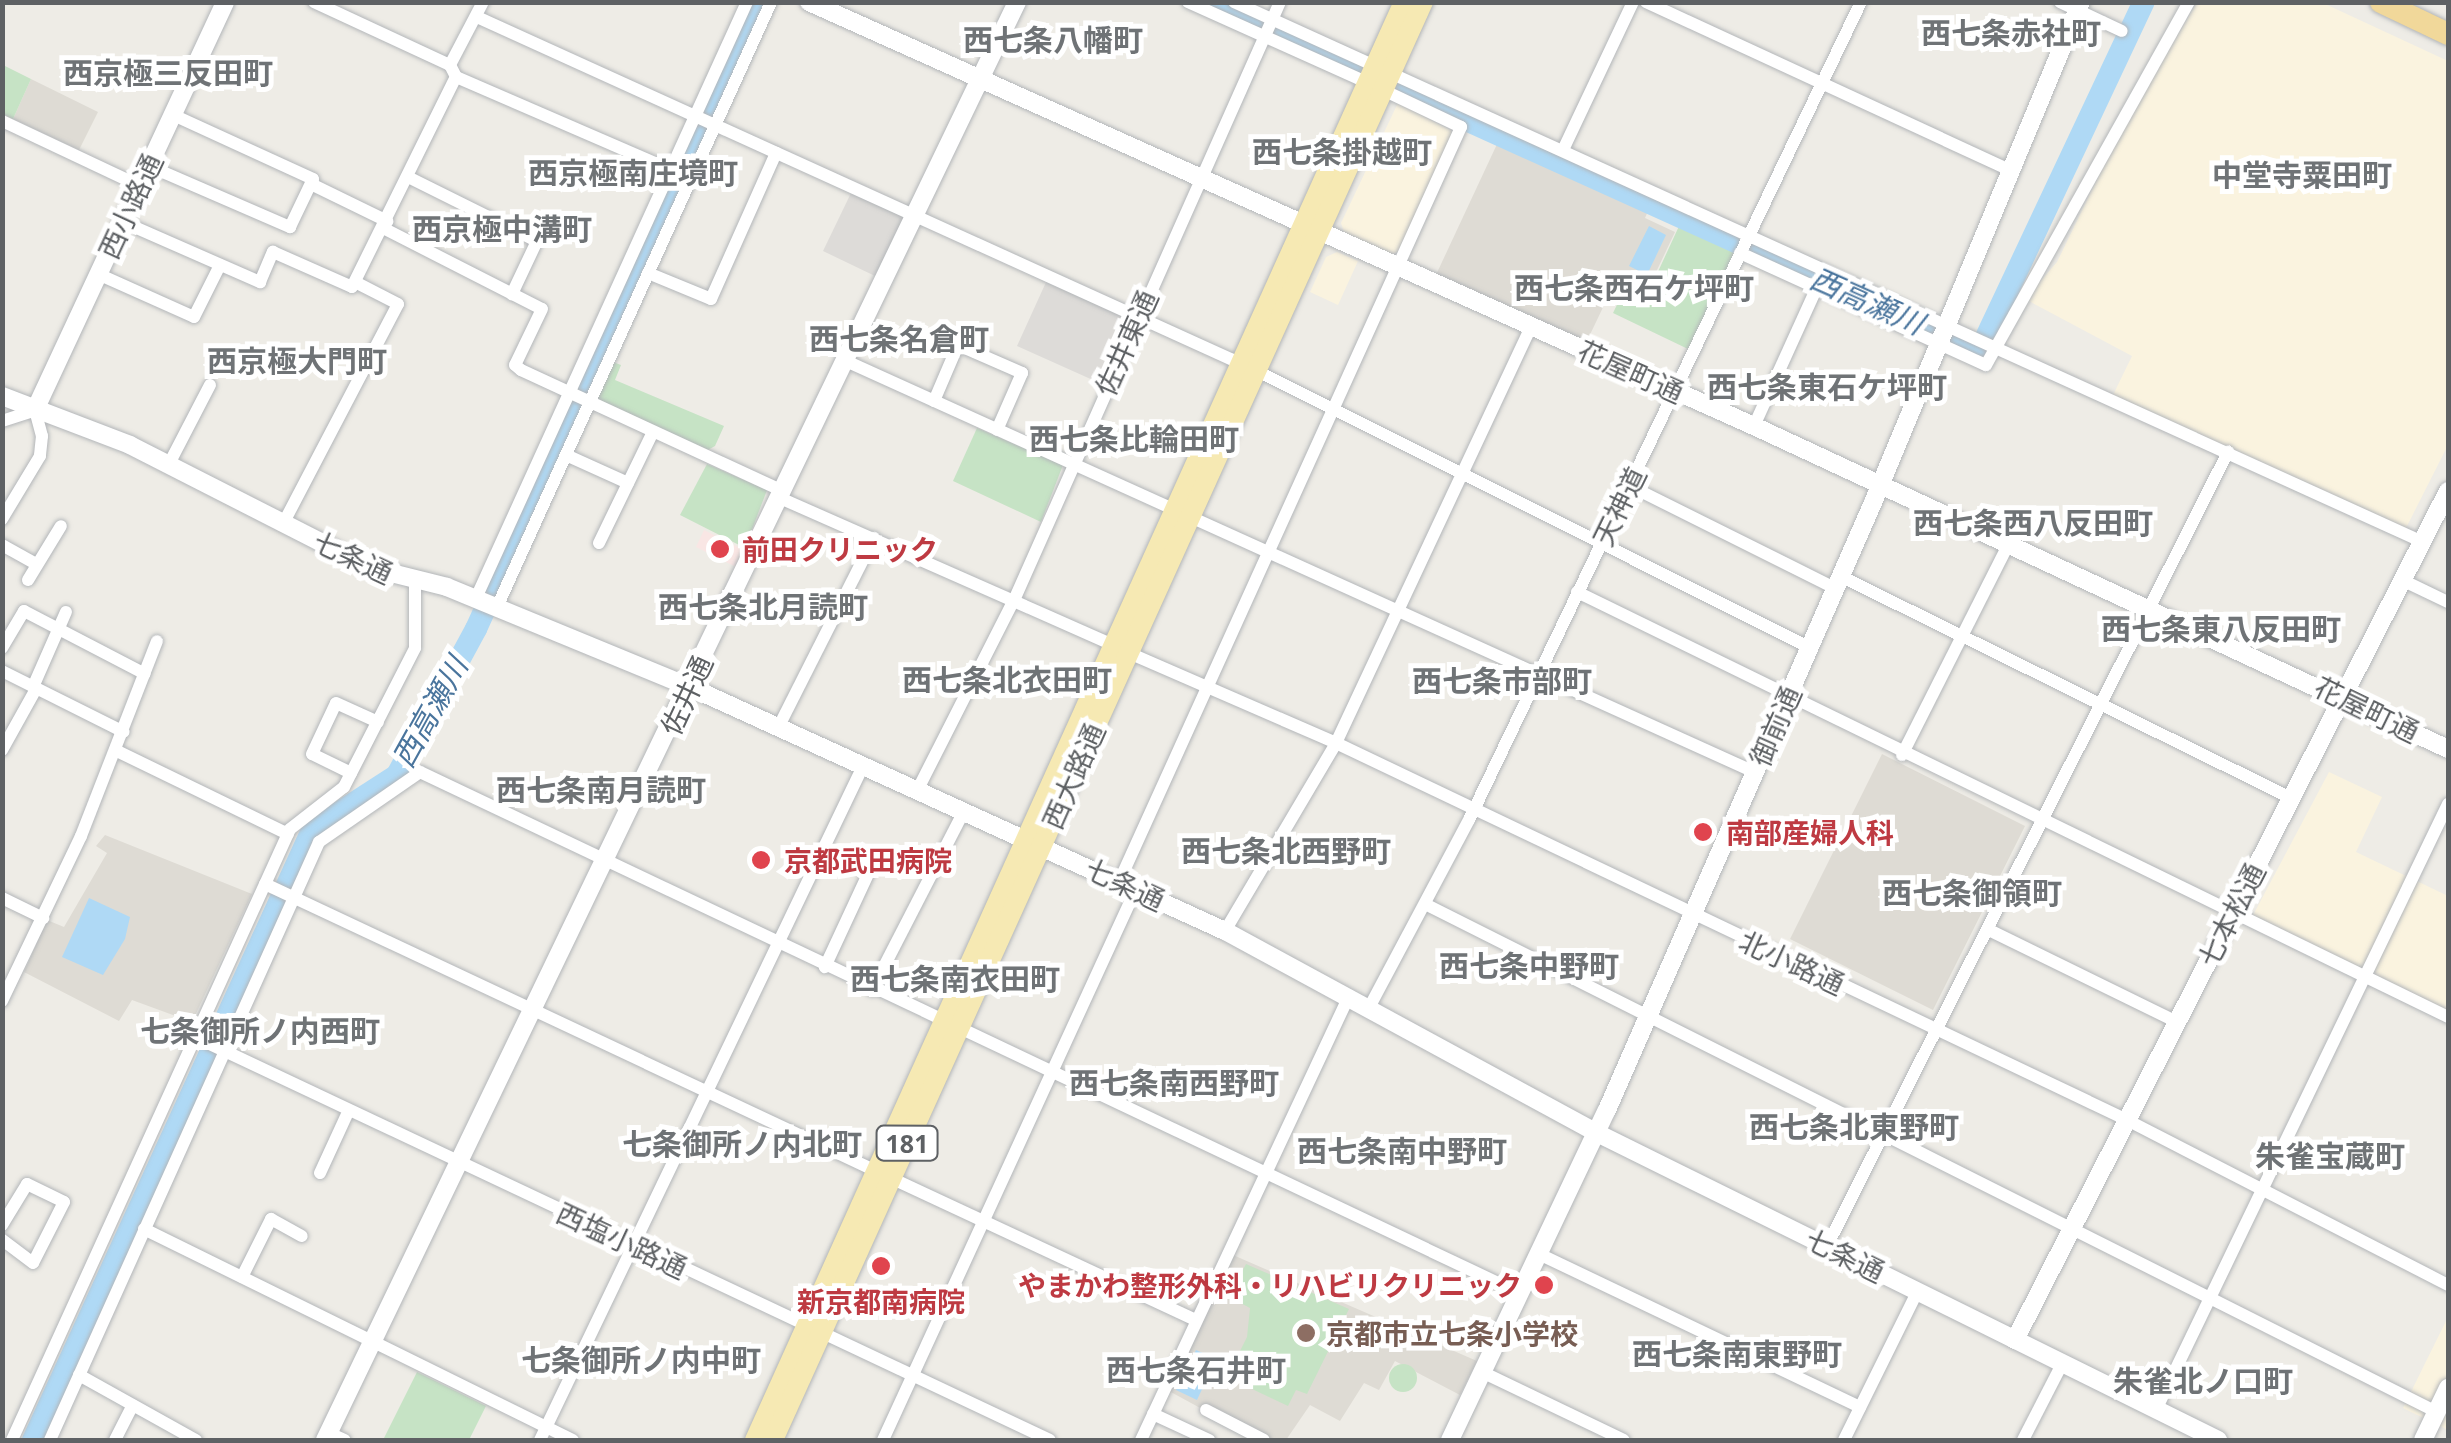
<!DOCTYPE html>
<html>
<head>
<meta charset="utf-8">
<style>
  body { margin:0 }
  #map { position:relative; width:2451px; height:1443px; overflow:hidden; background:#eeece6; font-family:"Noto Sans","Noto Sans JP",sans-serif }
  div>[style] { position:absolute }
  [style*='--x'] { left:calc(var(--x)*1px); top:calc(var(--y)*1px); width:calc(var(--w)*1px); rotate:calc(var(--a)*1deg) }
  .commercial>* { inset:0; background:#faf3df }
  .industrial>* { inset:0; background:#dddbd8 }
  .education>* { inset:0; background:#dedbd4 }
  .medical>* { inset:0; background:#f9e6e4 }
  .green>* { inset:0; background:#c6e3c5 }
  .round { border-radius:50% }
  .water>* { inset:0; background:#afd9f5 }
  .river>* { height:22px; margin:-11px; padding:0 11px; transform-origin:11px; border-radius:11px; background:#afd9f5 }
  .roads { filter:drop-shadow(0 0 2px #b3b6b9) drop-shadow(0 0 2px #b3b6b9) }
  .street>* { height:12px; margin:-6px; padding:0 6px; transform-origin:6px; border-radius:6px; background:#fff }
  .secondary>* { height:18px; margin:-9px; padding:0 9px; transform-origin:9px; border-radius:9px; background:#fff }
  .primary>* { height:20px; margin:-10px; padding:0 10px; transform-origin:10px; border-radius:10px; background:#f6e9b3 }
  .highway>* { height:22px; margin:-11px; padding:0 11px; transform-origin:11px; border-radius:11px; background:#f1d89a }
  .dots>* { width:28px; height:28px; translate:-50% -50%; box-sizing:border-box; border:5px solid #fff; border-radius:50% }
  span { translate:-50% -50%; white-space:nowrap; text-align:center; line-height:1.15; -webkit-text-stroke:10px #fff; paint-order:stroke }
  .shield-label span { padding:2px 8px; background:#fff; border:2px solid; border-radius:8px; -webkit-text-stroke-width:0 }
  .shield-label { font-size:25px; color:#5e6164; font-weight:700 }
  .street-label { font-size:28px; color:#5e6164 }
  .health-label { font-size:28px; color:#be3a42; font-weight:700 }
  .left { translate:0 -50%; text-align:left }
  .right { translate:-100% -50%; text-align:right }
  .education-label { font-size:28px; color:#785e54; font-weight:700 }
  .neighbourhood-label { font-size:30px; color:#6f7376; font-weight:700 }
  .water-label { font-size:30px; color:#4a759d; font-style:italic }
  .frame { position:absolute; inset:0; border:5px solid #5e6164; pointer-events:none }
</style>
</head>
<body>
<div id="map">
  <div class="commercial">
    <i style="clip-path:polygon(2197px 3px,2323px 3px,2448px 61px,2448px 445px,2406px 528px,2113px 395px,2132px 356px,2025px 299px,2057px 262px,2123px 126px)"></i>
    <i style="clip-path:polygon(1398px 103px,1454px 132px,1398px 252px,1390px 255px,1345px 235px,1341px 223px)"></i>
    <i style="clip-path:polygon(1337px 252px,1358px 261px,1338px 305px,1310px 292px,1326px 257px)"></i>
    <i style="clip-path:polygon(2329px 772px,2382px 797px,2356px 852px,2448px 896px,2448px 1012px,2251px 919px)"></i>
    <i style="clip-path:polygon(2448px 1317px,2448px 1430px,2403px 1408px)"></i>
  </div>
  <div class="industrial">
    <i style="clip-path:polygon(852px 191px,904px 216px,875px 276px,823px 251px)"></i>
    <i style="clip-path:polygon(1047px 280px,1129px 317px,1104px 385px,1017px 346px)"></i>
  </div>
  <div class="education">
    <i style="clip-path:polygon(31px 79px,98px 112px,79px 150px,13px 119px)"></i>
    <i style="clip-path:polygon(1498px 142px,1648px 211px,1645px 218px,1675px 232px,1649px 287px,1619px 274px,1585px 345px,1435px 277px)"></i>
    <i style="clip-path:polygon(1882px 754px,2025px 826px,1933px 1010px,1790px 939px)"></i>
    <i style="clip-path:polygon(105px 835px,252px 894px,192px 1022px,132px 1000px,119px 1021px,24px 972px,47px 920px,64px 927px,107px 853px,96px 846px)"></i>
    <i style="clip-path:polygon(1233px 1255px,1477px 1361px,1460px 1395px,1395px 1361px,1379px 1390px,1364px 1383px,1340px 1421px,1310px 1405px,1286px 1440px,1259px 1440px,1169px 1391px)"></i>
  </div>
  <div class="medical">
    <i style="clip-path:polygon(704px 530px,744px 550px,736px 567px,696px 547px)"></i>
  </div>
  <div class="green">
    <i style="clip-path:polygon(3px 65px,31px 79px,13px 119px,3px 114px)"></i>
    <i style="clip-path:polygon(1680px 224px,1736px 251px,1688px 349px,1613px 313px,1629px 280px,1650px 289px)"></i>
    <i style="clip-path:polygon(613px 362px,621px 365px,615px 380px,724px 426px,715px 446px,706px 451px,597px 400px)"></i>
    <i style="clip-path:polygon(977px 428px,1063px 465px,1041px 522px,953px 481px)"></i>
    <i style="clip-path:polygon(707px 464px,767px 490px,745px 548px,680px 515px)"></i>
    <i style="clip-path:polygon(1246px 1264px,1349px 1309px,1307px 1394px,1296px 1390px,1288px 1406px,1227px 1377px,1247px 1337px,1250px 1308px,1229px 1297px)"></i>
    <i class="round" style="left:1389px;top:1364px;width:28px;height:28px"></i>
    <i style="clip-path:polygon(417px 1372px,486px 1406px,469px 1440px,383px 1440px)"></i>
  </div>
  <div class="water">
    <i style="clip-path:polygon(1649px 226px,1666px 235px,1647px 275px,1629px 266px)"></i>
    <i style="clip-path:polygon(89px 898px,130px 917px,125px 939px,103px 975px,62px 957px)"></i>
    <i style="clip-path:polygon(1196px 1350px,1216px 1359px,1197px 1400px,1176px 1390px)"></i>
  </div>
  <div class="river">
    <i style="--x:1210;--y:2;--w:159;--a:25"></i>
    <i style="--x:1402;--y:91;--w:633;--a:24.34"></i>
    <i style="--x:1979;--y:352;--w:387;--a:-64.8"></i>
    <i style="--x:33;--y:1440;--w:671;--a:-65.42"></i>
    <i style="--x:312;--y:830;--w:101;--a:-32.9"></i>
    <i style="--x:397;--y:775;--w:166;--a:-61.6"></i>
    <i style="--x:476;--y:629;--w:688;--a:-65.63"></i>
  </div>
  <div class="roads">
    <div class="street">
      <i style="--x:314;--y:2;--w:150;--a:24.9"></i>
      <i style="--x:450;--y:65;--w:13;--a:63"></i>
      <i style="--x:456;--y:77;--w:234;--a:23.4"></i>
      <i style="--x:1188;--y:2;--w:197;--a:24.2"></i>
      <i style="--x:1234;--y:2;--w:1306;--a:24.43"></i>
      <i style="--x:1646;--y:2;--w:402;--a:24.8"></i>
      <i style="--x:2060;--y:2;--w:68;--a:25.1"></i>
      <i style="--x:477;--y:17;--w:857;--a:24.41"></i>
      <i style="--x:1257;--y:371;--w:617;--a:26.57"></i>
      <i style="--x:450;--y:65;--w:71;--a:-62.4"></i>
      <i style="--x:2;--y:121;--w:153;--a:25.2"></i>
      <i style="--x:1563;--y:150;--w:164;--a:-64.7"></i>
      <i style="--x:149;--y:166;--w:154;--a:23.4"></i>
      <i style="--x:290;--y:227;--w:53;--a:-64.4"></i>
      <i style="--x:313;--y:179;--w:154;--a:-155.4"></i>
      <i style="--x:408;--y:177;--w:144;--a:26.4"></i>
      <i style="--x:537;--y:241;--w:59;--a:115.3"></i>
      <i style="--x:311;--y:184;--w:85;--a:26"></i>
      <i style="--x:123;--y:222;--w:150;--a:23.7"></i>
      <i style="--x:260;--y:282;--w:33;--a:-67"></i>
      <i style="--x:273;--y:252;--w:86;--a:23.9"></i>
      <i style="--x:352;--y:287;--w:234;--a:-63.7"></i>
      <i style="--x:383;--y:228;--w:178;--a:27"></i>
      <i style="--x:542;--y:309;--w:62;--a:115.7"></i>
      <i style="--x:515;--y:365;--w:8;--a:40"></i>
      <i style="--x:521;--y:370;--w:289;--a:24.8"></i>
      <i style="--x:1740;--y:253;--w:270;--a:24.5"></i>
      <i style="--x:1986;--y:365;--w:416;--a:-60.8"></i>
      <i style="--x:648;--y:273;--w:68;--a:22.4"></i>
      <i style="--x:711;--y:299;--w:160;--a:-66"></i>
      <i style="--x:98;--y:274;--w:105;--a:24.1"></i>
      <i style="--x:194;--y:317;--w:58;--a:-63.4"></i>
      <i style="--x:846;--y:361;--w:997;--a:24.35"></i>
      <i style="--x:934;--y:401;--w:61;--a:-66.8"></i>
      <i style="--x:958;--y:345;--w:70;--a:23.6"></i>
      <i style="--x:1022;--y:373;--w:62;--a:113.7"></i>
      <i style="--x:2;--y:421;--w:35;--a:-18"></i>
      <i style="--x:35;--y:410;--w:27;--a:75"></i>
      <i style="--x:42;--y:436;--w:20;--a:96"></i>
      <i style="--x:40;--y:456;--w:74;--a:121.1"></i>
      <i style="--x:1754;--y:426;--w:153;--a:-65.6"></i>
      <i style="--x:566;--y:455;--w:68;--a:24.3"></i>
      <i style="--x:169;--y:464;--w:89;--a:-62.6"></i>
      <i style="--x:1628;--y:485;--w:231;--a:26.5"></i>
      <i style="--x:780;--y:498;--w:364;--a:23.8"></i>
      <i style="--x:283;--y:524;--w:248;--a:-62.4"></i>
      <i style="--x:398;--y:304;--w:48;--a:-152.9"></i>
      <i style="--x:599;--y:543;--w:123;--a:-64.1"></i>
      <i style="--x:2;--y:545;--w:39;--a:29"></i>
      <i style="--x:1840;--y:576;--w:503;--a:26.21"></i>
      <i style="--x:28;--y:580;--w:63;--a:-58.6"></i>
      <i style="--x:2402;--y:580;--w:51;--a:25.6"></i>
      <i style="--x:1577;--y:592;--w:969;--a:26.01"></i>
      <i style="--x:476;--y:598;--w:655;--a:-65.55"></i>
      <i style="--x:497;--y:607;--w:664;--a:-65.63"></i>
      <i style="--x:2;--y:648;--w:43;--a:-59.3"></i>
      <i style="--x:24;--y:611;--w:136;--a:27.5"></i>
      <i style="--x:1129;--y:653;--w:226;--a:23.5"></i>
      <i style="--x:1336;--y:743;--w:876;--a:25.48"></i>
      <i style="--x:2127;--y:1120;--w:361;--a:27.2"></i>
      <i style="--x:2;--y:671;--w:136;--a:26.6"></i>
      <i style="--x:33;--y:687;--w:82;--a:-66.3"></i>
      <i style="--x:778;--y:728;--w:213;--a:-63.2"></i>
      <i style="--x:2;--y:750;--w:70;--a:-60.9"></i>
      <i style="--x:117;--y:751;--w:190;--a:25.9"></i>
      <i style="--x:1902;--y:755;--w:235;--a:-63.2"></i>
      <i style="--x:351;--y:773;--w:43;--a:-154"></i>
      <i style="--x:312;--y:754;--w:56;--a:-64.8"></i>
      <i style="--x:336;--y:703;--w:46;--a:24.3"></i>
      <i style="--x:918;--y:789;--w:214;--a:-63.1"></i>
      <i style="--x:1015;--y:598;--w:652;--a:-66.03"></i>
      <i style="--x:823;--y:849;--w:51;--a:26.6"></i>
      <i style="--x:869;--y:872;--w:105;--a:114.9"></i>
      <i style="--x:1119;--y:882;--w:829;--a:-65.63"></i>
      <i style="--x:1461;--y:127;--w:86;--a:-154.6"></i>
      <i style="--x:265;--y:884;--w:675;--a:25.16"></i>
      <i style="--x:2;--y:898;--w:46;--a:26"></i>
      <i style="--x:1425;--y:904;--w:1132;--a:26.66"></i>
      <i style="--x:1989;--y:930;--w:209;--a:26.1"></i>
      <i style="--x:1225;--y:931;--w:218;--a:-59.4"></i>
      <i style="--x:1336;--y:743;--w:460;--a:-64.9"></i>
      <i style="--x:872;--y:990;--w:201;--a:-62.8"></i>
      <i style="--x:2;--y:1001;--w:183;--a:-64.4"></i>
      <i style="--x:81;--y:836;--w:209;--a:-68.7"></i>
      <i style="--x:1370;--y:1006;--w:211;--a:-62"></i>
      <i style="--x:1469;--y:820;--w:907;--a:-64.4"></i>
      <i style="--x:195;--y:1037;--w:945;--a:25.24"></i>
      <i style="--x:320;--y:1173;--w:69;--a:-65.3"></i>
      <i style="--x:891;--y:1178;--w:336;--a:25"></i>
      <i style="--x:2;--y:1225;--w:48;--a:-58.6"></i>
      <i style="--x:27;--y:1184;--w:41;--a:25.9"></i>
      <i style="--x:64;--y:1202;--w:68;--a:116.9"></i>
      <i style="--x:33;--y:1263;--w:39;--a:-143"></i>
      <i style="--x:144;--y:1229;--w:478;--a:26.2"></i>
      <i style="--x:1827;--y:1246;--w:890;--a:-63.2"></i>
      <i style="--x:1537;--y:1253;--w:358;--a:25.5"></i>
      <i style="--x:242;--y:1277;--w:65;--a:-63.4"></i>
      <i style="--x:271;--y:1219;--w:35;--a:29"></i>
      <i style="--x:1482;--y:1372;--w:157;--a:25.6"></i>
      <i style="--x:79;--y:1375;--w:134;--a:29.1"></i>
      <i style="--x:1206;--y:1410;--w:65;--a:27.3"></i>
      <i style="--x:2156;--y:1410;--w:673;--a:-64.27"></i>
      <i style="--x:1153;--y:1414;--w:62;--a:24.9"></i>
      <i style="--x:329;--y:1433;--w:17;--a:24"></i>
      <i style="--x:12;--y:1440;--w:671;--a:-65.53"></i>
      <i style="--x:290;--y:829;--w:68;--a:-37.9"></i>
      <i style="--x:344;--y:787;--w:156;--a:-62.9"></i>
      <i style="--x:415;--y:648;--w:65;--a:-90"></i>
      <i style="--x:50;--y:1440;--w:656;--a:-65.78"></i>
      <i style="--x:319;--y:842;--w:123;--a:-34.7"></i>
      <i style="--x:420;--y:772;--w:1216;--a:25.36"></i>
      <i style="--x:115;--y:1440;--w:39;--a:-63"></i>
      <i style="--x:540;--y:1440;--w:750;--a:-64.39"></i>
      <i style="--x:883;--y:1440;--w:606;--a:-65.34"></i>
      <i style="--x:1141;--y:1440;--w:491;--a:-64.9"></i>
      <i style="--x:1844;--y:1440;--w:167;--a:-63.7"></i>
      <i style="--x:2023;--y:1440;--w:85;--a:-62.8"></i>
    </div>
    <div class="secondary">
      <i style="--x:809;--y:2;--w:1038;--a:24.17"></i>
      <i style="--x:1756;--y:427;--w:763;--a:24.95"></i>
      <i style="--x:2;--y:396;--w:137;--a:20.9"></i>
      <i style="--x:130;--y:445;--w:271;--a:27"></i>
      <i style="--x:371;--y:568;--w:78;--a:14"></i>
      <i style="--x:447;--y:587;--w:263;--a:22.4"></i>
      <i style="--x:690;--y:687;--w:588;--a:24.52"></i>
      <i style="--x:1225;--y:931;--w:423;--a:28.5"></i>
      <i style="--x:1597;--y:1133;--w:693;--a:26.31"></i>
      <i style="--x:35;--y:410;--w:450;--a:-65"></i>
      <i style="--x:2015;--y:1340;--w:953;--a:-62.98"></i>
      <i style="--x:325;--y:1440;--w:1596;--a:-64.3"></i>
      <i style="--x:1450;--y:1440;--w:365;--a:-64.6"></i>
      <i style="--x:1607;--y:1110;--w:660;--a:-66.35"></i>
      <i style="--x:1872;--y:505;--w:545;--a:-67.44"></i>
      <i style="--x:2423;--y:1440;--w:58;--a:-64.3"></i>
    </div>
    <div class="primary">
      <i style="--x:755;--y:1440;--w:1578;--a:-65.71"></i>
      <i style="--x:773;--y:1440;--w:1578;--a:-65.68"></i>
    </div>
    <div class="highway">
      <i style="--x:2381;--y:2;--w:74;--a:25.5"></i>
    </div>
  </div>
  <div class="dots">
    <i style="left:720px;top:549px;background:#e0444e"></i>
    <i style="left:1703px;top:832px;background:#e0444e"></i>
    <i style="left:761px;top:860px;background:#e0444e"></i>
    <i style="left:881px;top:1266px;background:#e0444e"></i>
    <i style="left:1544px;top:1285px;background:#e0444e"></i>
    <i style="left:1306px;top:1333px;background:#8d6e63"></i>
  </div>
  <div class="shield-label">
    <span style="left:907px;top:1143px">181</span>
  </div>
  <div class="street-label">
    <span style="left:130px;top:206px;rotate:-65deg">西小路通</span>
    <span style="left:1126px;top:343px;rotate:-66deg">佐井東通</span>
    <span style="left:1631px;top:371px;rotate:24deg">花屋町通</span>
    <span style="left:1619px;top:506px;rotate:-64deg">天神道</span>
    <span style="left:353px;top:557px;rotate:25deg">七条通</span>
    <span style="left:686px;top:695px;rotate:-65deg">佐井通</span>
    <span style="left:2367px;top:709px;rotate:26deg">花屋町通</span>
    <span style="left:1775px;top:726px;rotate:-66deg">御前通</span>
    <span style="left:1073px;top:776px;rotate:-66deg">西大路通</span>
    <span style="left:1125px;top:884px;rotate:25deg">七条通</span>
    <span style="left:2231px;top:915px;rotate:-63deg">七本松通</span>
    <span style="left:1792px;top:962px;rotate:25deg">北小路通</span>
    <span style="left:622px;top:1240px;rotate:25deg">西塩小路通</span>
    <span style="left:1845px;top:1255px;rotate:26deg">七条通</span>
  </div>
  <div class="health-label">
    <span class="left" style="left:742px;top:549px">前田クリニック</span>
    <span class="left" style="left:1726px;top:832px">南部産婦人科</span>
    <span class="left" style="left:784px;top:860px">京都武田病院</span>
    <span class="right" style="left:1522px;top:1285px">やまかわ整形外科・リハビリクリニック</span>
    <span style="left:881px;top:1301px">新京都南病院</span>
  </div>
  <div class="education-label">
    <span class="left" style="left:1326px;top:1333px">京都市立七条小学校</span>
  </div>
  <div class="neighbourhood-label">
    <span style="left:2011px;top:33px">西七条赤社町</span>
    <span style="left:1053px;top:40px">西七条八幡町</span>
    <span style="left:168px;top:73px">西京極三反田町</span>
    <span style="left:1342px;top:152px">西七条掛越町</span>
    <span style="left:633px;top:173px">西京極南庄境町</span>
    <span style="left:2302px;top:175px">中堂寺粟田町</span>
    <span style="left:502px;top:229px">西京極中溝町</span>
    <span style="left:1634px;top:288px">西七条西石ケ坪町</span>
    <span style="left:899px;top:339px">西七条名倉町</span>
    <span style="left:297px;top:361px">西京極大門町</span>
    <span style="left:1827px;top:387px">西七条東石ケ坪町</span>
    <span style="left:1134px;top:439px">西七条比輪田町</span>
    <span style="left:2033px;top:523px">西七条西八反田町</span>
    <span style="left:763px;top:607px">西七条北月読町</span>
    <span style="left:2221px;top:629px">西七条東八反田町</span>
    <span style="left:1007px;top:680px">西七条北衣田町</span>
    <span style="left:1502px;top:681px">西七条市部町</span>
    <span style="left:601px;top:790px">西七条南月読町</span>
    <span style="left:1286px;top:851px">西七条北西野町</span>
    <span style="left:1972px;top:893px">西七条御領町</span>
    <span style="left:1529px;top:966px">西七条中野町</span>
    <span style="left:955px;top:979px">西七条南衣田町</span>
    <span style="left:260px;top:1031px">七条御所ノ内西町</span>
    <span style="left:1174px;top:1083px">西七条南西野町</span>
    <span style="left:1854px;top:1127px">西七条北東野町</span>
    <span style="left:742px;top:1144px">七条御所ノ内北町</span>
    <span style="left:1402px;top:1151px">西七条南中野町</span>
    <span style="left:2330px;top:1156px">朱雀宝蔵町</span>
    <span style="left:1737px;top:1354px">西七条南東野町</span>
    <span style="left:641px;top:1360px">七条御所ノ内中町</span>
    <span style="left:1196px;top:1370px">西七条石井町</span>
    <span style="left:2203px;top:1381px">朱雀北ノ口町</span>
  </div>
  <div class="water-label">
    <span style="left:1867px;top:301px;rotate:24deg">西高瀬川</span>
    <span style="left:430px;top:712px;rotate:-61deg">西高瀬川</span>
  </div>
  <div class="frame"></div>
</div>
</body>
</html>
